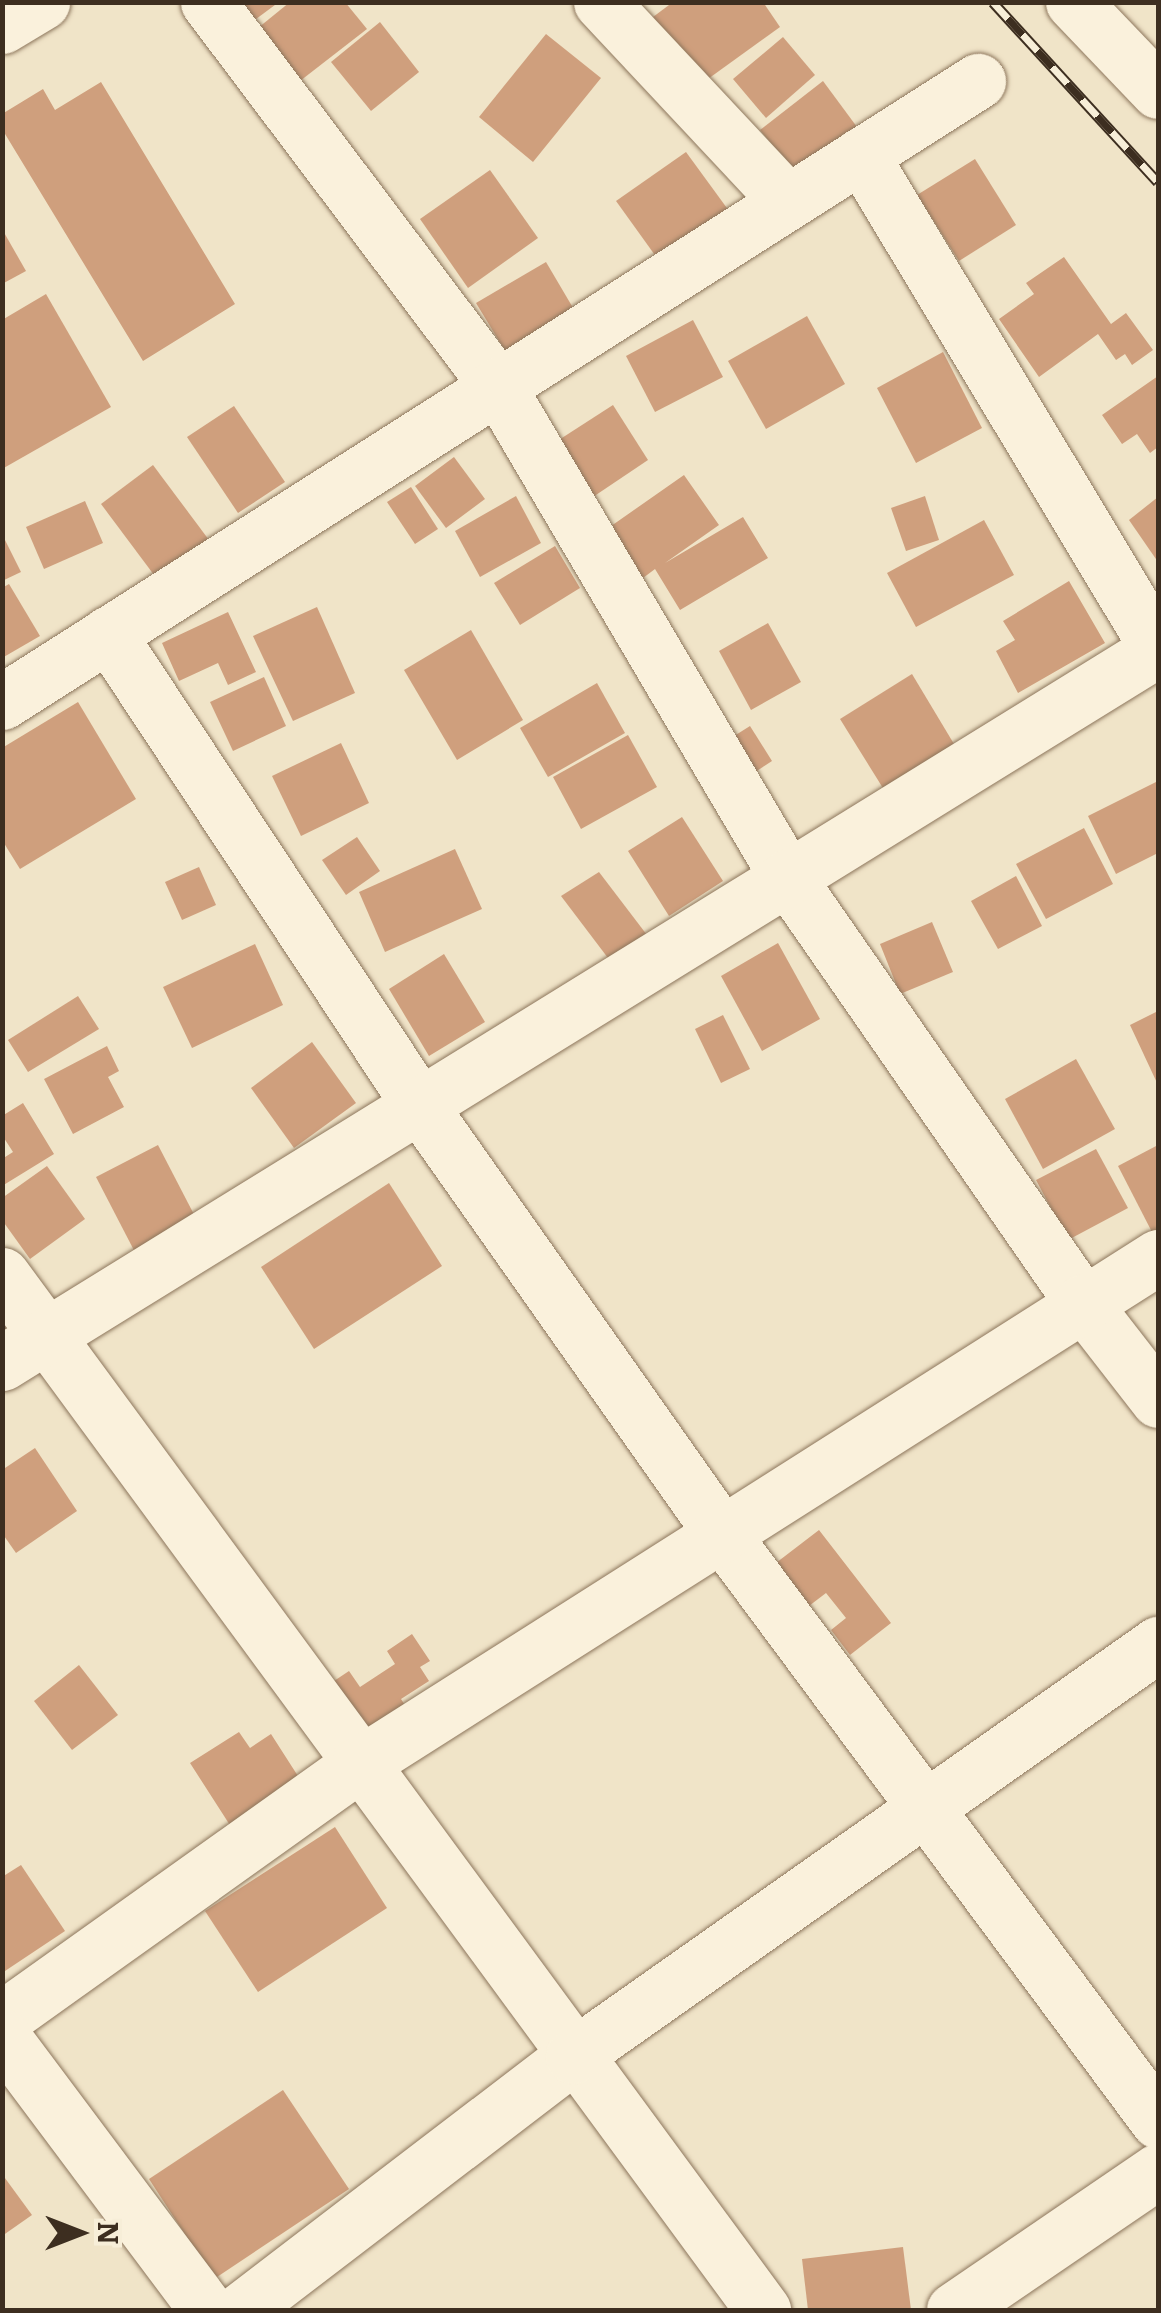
<!DOCTYPE html>
<html>
<head>
<meta charset="utf-8">
<style>
  body { margin:0 }
  #map { position:relative; width:1161px; height:2313px; overflow:hidden; background:#f0e4c8; font-family:Literata,serif }
  div>[style] { position:absolute }
  [style*='--x'] { left:calc(var(--x)*1px); top:calc(var(--y)*1px); width:calc(var(--w)*1px); rotate:calc(var(--a)*1deg) }
  .building>* { inset:0; background:#cf9f7d }
  .roads { filter:drop-shadow(0 0 2px #8d765c) drop-shadow(0 0 2px #8d765c) }
  .minor>* { height:55px; margin:-27.5px; padding:0 27.5px; transform-origin:27.5px; border-radius:27.5px; background:#faf1dc }
  .rail>* { height:11px; margin-top:-5.5px; transform-origin:0; background:repeating-linear-gradient(90deg,#f7eed8 0 22px,#3d2e20 0 44px); box-sizing:border-box; border-block:2px solid #3d2e20 }
  span { translate:-50% -50%; white-space:nowrap; text-align:center; line-height:1.15; -webkit-text-stroke:9px #f7eed8; paint-order:stroke }
  .frame { position:absolute; inset:0; border:5px solid #3d2e20; pointer-events:none }
  .north { position:absolute; left:30px; top:2183px; width:100px; height:100px; -webkit-text-stroke:8px #f7eed8; paint-order:stroke; rotate:90deg; font-size:28px; font-weight:700; line-height:40px; text-align:center; color:#3d2e20 }
  .north::after { content:''; display:block; margin:auto; width:35px; height:45px; background:#3d2e20; clip-path:polygon(50% 0,100% 100%,50% 72%,0 100%) }
</style>
</head>
<body>
<div id="map">
  <div class="building">
    <i style="clip-path:polygon(228px 2px,279px 2px,245px 27px)"></i>
    <i style="clip-path:polygon(290px 2px,345px 2px,367px 29px,300px 81px,258px 28px)"></i>
    <i style="clip-path:polygon(673px 2px,763px 2px,780px 27px,701px 84px,653px 17px)"></i>
    <i style="clip-path:polygon(380px 22px,419px 72px,371px 111px,331px 62px)"></i>
    <i style="clip-path:polygon(546px 34px,601px 78px,533px 162px,479px 117px)"></i>
    <i style="clip-path:polygon(783px 37px,815px 75px,766px 118px,733px 79px)"></i>
    <i style="clip-path:polygon(823px 81px,857px 127px,796px 175px,760px 130px)"></i>
    <i style="clip-path:polygon(101px 82px,235px 304px,143px 361px,2px 129px,2px 114px,43px 89px,55px 110px)"></i>
    <i style="clip-path:polygon(686px 152px,732px 215px,662px 265px,616px 201px)"></i>
    <i style="clip-path:polygon(975px 159px,1016px 225px,959px 261px,917px 195px)"></i>
    <i style="clip-path:polygon(490px 170px,538px 238px,468px 288px,420px 219px)"></i>
    <i style="clip-path:polygon(2px 229px,26px 271px,2px 284px)"></i>
    <i style="clip-path:polygon(1064px 257px,1111px 324px,1126px 313px,1153px 350px,1132px 365px,1125px 354px,1116px 360px,1098px 334px,1039px 377px,999px 319px,1034px 294px,1026px 283px)"></i>
    <i style="clip-path:polygon(546px 262px,579px 318px,510px 359px,476px 303px)"></i>
    <i style="clip-path:polygon(46px 294px,111px 407px,2px 469px,2px 320px)"></i>
    <i style="clip-path:polygon(807px 316px,845px 384px,766px 429px,728px 361px)"></i>
    <i style="clip-path:polygon(693px 320px,723px 377px,655px 412px,626px 356px)"></i>
    <i style="clip-path:polygon(943px 352px,982px 428px,916px 463px,877px 388px)"></i>
    <i style="clip-path:polygon(1158px 376px,1158px 447px,1150px 453px,1137px 434px,1122px 444px,1102px 415px)"></i>
    <i style="clip-path:polygon(613px 405px,648px 460px,587px 501px,551px 445px)"></i>
    <i style="clip-path:polygon(234px 406px,285px 482px,238px 513px,187px 437px)"></i>
    <i style="clip-path:polygon(454px 457px,485px 499px,446px 528px,415px 486px)"></i>
    <i style="clip-path:polygon(153px 465px,209px 540px,157px 579px,101px 504px)"></i>
    <i style="clip-path:polygon(684px 475px,719px 525px,665px 563px,743px 517px,768px 558px,680px 610px,655px 569px,639px 581px,604px 531px)"></i>
    <i style="clip-path:polygon(411px 487px,438px 529px,415px 544px,387px 502px)"></i>
    <i style="clip-path:polygon(516px 496px,541px 543px,480px 577px,455px 531px)"></i>
    <i style="clip-path:polygon(925px 496px,939px 540px,906px 551px,891px 508px)"></i>
    <i style="clip-path:polygon(1158px 497px,1158px 562px,1129px 520px)"></i>
    <i style="clip-path:polygon(85px 501px,103px 543px,44px 569px,26px 527px)"></i>
    <i style="clip-path:polygon(984px 520px,1014px 575px,916px 627px,887px 573px)"></i>
    <i style="clip-path:polygon(2px 534px,21px 572px,2px 581px)"></i>
    <i style="clip-path:polygon(555px 546px,580px 588px,520px 625px,494px 583px)"></i>
    <i style="clip-path:polygon(1069px 581px,1105px 643px,1018px 693px,996px 651px,1015px 640px,1003px 621px)"></i>
    <i style="clip-path:polygon(9px 584px,40px 636px,2px 658px,2px 588px)"></i>
    <i style="clip-path:polygon(317px 607px,355px 693px,293px 721px,253px 636px)"></i>
    <i style="clip-path:polygon(228px 612px,256px 672px,228px 685px,218px 663px,179px 681px,162px 643px)"></i>
    <i style="clip-path:polygon(768px 623px,801px 682px,751px 710px,719px 651px)"></i>
    <i style="clip-path:polygon(471px 630px,523px 720px,457px 760px,404px 670px)"></i>
    <i style="clip-path:polygon(912px 674px,957px 749px,886px 793px,840px 719px)"></i>
    <i style="clip-path:polygon(264px 677px,286px 726px,233px 751px,210px 702px)"></i>
    <i style="clip-path:polygon(597px 683px,625px 733px,548px 777px,520px 728px)"></i>
    <i style="clip-path:polygon(78px 702px,136px 799px,20px 869px,2px 840px,2px 748px)"></i>
    <i style="clip-path:polygon(750px 726px,772px 761px,746px 778px,723px 743px)"></i>
    <i style="clip-path:polygon(628px 735px,657px 787px,581px 829px,553px 777px)"></i>
    <i style="clip-path:polygon(341px 743px,369px 803px,301px 836px,272px 776px)"></i>
    <i style="clip-path:polygon(1158px 781px,1158px 853px,1116px 874px,1088px 816px)"></i>
    <i style="clip-path:polygon(682px 817px,723px 881px,669px 916px,628px 851px)"></i>
    <i style="clip-path:polygon(1084px 828px,1113px 884px,1046px 919px,1016px 864px)"></i>
    <i style="clip-path:polygon(357px 837px,380px 871px,346px 895px,322px 860px)"></i>
    <i style="clip-path:polygon(455px 849px,482px 909px,385px 952px,359px 892px)"></i>
    <i style="clip-path:polygon(199px 867px,216px 905px,182px 920px,165px 882px)"></i>
    <i style="clip-path:polygon(599px 872px,647px 935px,611px 962px,561px 896px)"></i>
    <i style="clip-path:polygon(1016px 876px,1042px 926px,998px 949px,971px 901px)"></i>
    <i style="clip-path:polygon(932px 922px,953px 972px,900px 994px,880px 944px)"></i>
    <i style="clip-path:polygon(778px 943px,820px 1019px,762px 1051px,721px 976px)"></i>
    <i style="clip-path:polygon(255px 944px,283px 1005px,192px 1048px,163px 987px)"></i>
    <i style="clip-path:polygon(444px 954px,485px 1022px,429px 1056px,389px 989px)"></i>
    <i style="clip-path:polygon(78px 996px,99px 1029px,28px 1072px,8px 1040px)"></i>
    <i style="clip-path:polygon(1158px 1011px,1158px 1085px,1130px 1025px)"></i>
    <i style="clip-path:polygon(723px 1015px,750px 1069px,721px 1083px,695px 1029px)"></i>
    <i style="clip-path:polygon(312px 1042px,356px 1103px,294px 1148px,251px 1088px)"></i>
    <i style="clip-path:polygon(107px 1046px,119px 1071px,108px 1077px,124px 1107px,73px 1134px,44px 1079px)"></i>
    <i style="clip-path:polygon(1076px 1059px,1115px 1129px,1043px 1169px,1005px 1099px)"></i>
    <i style="clip-path:polygon(23px 1103px,54px 1154px,2px 1186px,2px 1159px,13px 1152px,2px 1135px,2px 1116px)"></i>
    <i style="clip-path:polygon(158px 1145px,201px 1228px,139px 1260px,96px 1177px)"></i>
    <i style="clip-path:polygon(1158px 1145px,1158px 1231px,1153px 1234px,1118px 1166px)"></i>
    <i style="clip-path:polygon(1096px 1149px,1128px 1208px,1068px 1240px,1036px 1180px)"></i>
    <i style="clip-path:polygon(47px 1166px,85px 1219px,30px 1259px,2px 1220px,2px 1198px)"></i>
    <i style="clip-path:polygon(389px 1183px,442px 1266px,314px 1349px,261px 1267px)"></i>
    <i style="clip-path:polygon(35px 1448px,77px 1511px,16px 1553px,2px 1533px,2px 1470px)"></i>
    <i style="clip-path:polygon(819px 1530px,891px 1623px,850px 1655px,831px 1630px,846px 1618px,826px 1593px,805px 1609px,772px 1566px)"></i>
    <i style="clip-path:polygon(412px 1634px,430px 1661px,420px 1667px,429px 1681px,401px 1699px,412px 1716px,361px 1749px,322px 1689px,349px 1671px,360px 1687px,395px 1664px,387px 1651px)"></i>
    <i style="clip-path:polygon(79px 1665px,118px 1715px,72px 1750px,34px 1701px)"></i>
    <i style="clip-path:polygon(239px 1732px,250px 1748px,271px 1734px,305px 1787px,235px 1833px,190px 1763px)"></i>
    <i style="clip-path:polygon(335px 1827px,387px 1908px,258px 1992px,205px 1911px)"></i>
    <i style="clip-path:polygon(21px 1865px,65px 1931px,2px 1973px,2px 1877px)"></i>
    <i style="clip-path:polygon(283px 2090px,349px 2189px,214px 2279px,149px 2179px)"></i>
    <i style="clip-path:polygon(2px 2174px,32px 2215px,2px 2236px)"></i>
    <i style="clip-path:polygon(903px 2247px,911px 2310px,808px 2310px,802px 2259px)"></i>
  </div>
  <div class="roads">
    <div class="minor">
      <i style="--x:208;--y:2;--w:480;--a:53"></i>
      <i style="--x:497;--y:385;--w:571;--a:59.48"></i>
      <i style="--x:787;--y:877;--w:517;--a:55.23"></i>
      <i style="--x:1082;--y:1302;--w:124;--a:52.2"></i>
      <i style="--x:601;--y:2;--w:272;--a:46.9"></i>
      <i style="--x:1073;--y:2;--w:123;--a:46.3"></i>
      <i style="--x:2;--y:26;--w:47;--a:-31"></i>
      <i style="--x:861;--y:155;--w:576;--a:58.99"></i>
      <i style="--x:108;--y:634;--w:566;--a:56.53"></i>
      <i style="--x:420;--y:1106;--w:524;--a:54.79"></i>
      <i style="--x:722;--y:1534;--w:731;--a:53.4"></i>
      <i style="--x:2;--y:702;--w:1157;--a:-32.47"></i>
      <i style="--x:2;--y:1275;--w:1285;--a:53.67"></i>
      <i style="--x:2;--y:1363;--w:1359;--a:-31.7"></i>
      <i style="--x:2;--y:2019;--w:437;--a:-35.5"></i>
      <i style="--x:358;--y:1765;--w:948;--a:-32.42"></i>
      <i style="--x:2;--y:2036;--w:342;--a:53.2"></i>
      <i style="--x:241;--y:2310;--w:418;--a:-37.4"></i>
      <i style="--x:573;--y:2056;--w:716;--a:-35.16"></i>
      <i style="--x:954;--y:2310;--w:247;--a:-34.3"></i>
    </div>
  </div>
  <div class="rail">
    <i style="--x:993;--y:2;--w:244;--a:47.5"></i>
  </div>
  <div class="frame"></div>
  <div class="north">N</div>
</div>
</body>
</html>
